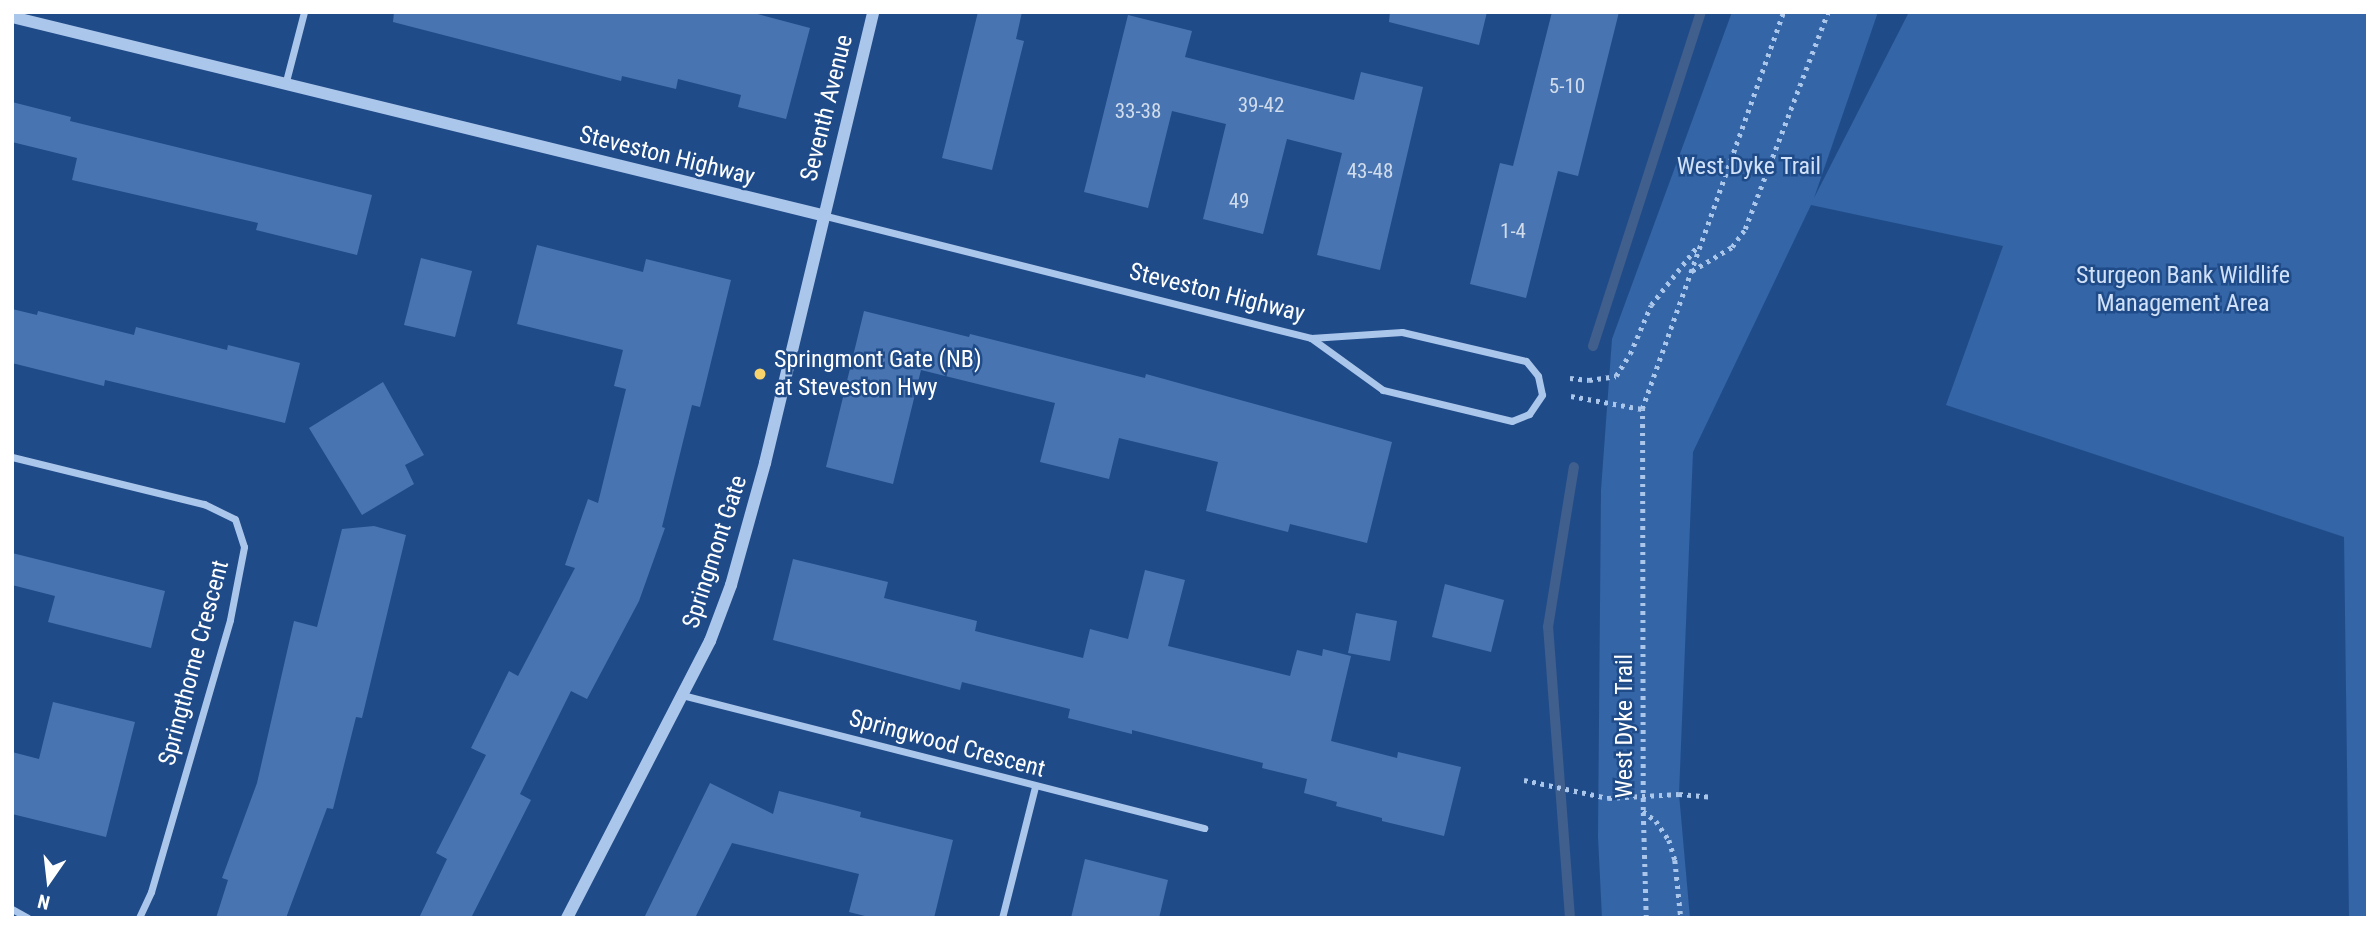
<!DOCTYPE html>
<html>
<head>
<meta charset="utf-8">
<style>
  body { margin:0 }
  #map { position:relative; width:2380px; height:930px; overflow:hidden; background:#204b89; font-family:"Roboto Condensed",sans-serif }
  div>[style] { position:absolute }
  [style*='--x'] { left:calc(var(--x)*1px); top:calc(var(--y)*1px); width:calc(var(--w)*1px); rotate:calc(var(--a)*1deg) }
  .green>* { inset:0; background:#3465a6 }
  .stream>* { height:10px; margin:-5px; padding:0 5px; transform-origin:5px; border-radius:5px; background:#405f8c }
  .building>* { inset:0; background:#4875b1 }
  .path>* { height:4.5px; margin-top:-2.25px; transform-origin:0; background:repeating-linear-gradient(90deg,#abc6eb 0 3.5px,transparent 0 8.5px) }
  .minor>* { height:7px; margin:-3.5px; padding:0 3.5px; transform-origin:3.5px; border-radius:3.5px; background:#abc6eb }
  .tertiary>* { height:12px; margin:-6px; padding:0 6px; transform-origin:6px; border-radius:6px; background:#abc6eb }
  .dots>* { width:19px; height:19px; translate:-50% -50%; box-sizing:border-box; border:4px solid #204b89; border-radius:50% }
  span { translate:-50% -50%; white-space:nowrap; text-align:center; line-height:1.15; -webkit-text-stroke:5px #204b89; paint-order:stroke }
  .number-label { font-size:21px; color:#d1dcec }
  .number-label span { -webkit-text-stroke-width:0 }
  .street-label { font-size:24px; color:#fff }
  .park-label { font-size:24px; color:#d0e1f8 }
  .poi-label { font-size:24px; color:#fff }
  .left { translate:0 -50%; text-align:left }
  .frame { position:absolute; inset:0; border:14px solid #fff; pointer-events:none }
  .north { position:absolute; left:14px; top:846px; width:70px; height:70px; -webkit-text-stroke:5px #204b89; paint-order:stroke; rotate:194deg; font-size:19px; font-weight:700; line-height:28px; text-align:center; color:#fff }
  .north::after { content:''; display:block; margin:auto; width:24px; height:32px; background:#fff; clip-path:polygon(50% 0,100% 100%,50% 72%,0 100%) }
</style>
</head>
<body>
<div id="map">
  <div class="green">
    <i style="clip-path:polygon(1732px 12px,1878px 12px,1814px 198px,1909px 12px,2368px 12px,2368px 918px,2349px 918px,2344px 537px,1946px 405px,2003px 246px,1811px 205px,1693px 452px,1679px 794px,1690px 918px,1602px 918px,1598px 837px,1601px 490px,1612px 339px)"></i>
  </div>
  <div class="stream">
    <i style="--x:1593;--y:346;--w:351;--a:-72.1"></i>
    <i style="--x:1570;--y:918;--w:292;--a:-94.3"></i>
    <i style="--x:1548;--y:627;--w:162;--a:-80.8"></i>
  </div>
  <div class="building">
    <i style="clip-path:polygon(394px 12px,750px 12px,810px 28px,786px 119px,738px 107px,741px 95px,678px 79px,676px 89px,622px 76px,621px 81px,393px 22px)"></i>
    <i style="clip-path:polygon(978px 12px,1022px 12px,1016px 39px,1024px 41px,992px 170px,942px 158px)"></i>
    <i style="clip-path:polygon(1390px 12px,1487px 12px,1479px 45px,1389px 22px)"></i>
    <i style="clip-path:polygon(1552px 12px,1619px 12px,1578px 176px,1558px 171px,1526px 298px,1470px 284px,1500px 163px,1513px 166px)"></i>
    <i style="clip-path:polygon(1128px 15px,1192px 31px,1185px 57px,1354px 100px,1361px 72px,1423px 87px,1380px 270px,1317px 255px,1342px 153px,1287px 139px,1263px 234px,1203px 219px,1226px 124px,1172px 111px,1148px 208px,1084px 192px)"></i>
    <i style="clip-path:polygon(12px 102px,71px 117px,70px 121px,372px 195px,357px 255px,256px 230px,258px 223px,72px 180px,77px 158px,12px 142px)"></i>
    <i style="clip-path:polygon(537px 245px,643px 272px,646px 259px,731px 280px,700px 407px,692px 405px,662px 527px,665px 528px,639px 601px,587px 699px,571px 691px,520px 794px,531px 800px,471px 918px,419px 918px,447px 859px,436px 853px,486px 755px,471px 748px,509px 671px,518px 676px,575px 568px,565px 565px,588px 499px,598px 503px,626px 389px,614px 386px,623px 350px,517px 324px)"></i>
    <i style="clip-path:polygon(421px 258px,472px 271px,455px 337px,404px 325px)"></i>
    <i style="clip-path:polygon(12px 309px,37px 315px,38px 311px,134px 335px,136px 327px,227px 350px,228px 345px,300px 363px,285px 423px,105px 380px,104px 386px,12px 363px)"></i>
    <i style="clip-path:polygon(864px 311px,969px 337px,970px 334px,1145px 378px,1146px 374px,1392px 442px,1367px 543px,1290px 524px,1288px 532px,1206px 511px,1218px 462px,1119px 438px,1109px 479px,1040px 462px,1055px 403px,921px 370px,893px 484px,826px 467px)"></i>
    <i style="clip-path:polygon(383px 382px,424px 455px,405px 465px,414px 484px,362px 515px,309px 428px)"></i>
    <i style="clip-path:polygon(374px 526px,406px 535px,362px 718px,356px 717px,333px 809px,327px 808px,286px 918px,216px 918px,228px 880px,222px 878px,257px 783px,294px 621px,317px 627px,342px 529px)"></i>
    <i style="clip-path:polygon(12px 553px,165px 591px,151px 648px,48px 622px,55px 596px,12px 585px)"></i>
    <i style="clip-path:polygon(793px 559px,888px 582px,884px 598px,977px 621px,975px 631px,1083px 658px,1090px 629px,1128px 639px,1145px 570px,1185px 580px,1168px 646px,1290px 676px,1297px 650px,1322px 656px,1323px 649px,1351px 656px,1331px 741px,1397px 758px,1398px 752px,1461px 767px,1444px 836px,1382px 821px,1382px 818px,1336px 806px,1337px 802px,1304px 793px,1307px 779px,1262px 768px,1263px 763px,1132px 730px,1132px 734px,1068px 718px,1070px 709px,962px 682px,960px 690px,773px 640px)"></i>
    <i style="clip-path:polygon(1445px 584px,1504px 600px,1491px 652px,1432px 637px)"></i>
    <i style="clip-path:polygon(1356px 613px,1397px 621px,1390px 661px,1348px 653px)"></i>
    <i style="clip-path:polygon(53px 702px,135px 722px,106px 837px,12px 814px,12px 752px,39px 759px)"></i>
    <i style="clip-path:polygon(710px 783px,773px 814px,779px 791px,861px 812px,860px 817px,953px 840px,934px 918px,873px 918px,849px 912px,859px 874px,732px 843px,695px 918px,644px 918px)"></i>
    <i style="clip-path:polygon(1085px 859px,1168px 880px,1159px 918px,1071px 918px)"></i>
  </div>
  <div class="path">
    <i style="--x:1692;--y:271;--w:47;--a:-31"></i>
    <i style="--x:1732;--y:247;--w:22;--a:-54"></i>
    <i style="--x:1745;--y:229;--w:232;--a:-69.1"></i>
    <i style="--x:1570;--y:378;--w:19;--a:6"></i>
    <i style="--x:1589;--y:380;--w:27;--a:-8"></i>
    <i style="--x:1616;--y:376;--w:26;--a:-58"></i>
    <i style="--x:1630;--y:354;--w:53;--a:-66.8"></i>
    <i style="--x:1651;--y:305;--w:73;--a:-51.7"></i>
    <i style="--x:1571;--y:396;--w:72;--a:10.4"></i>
    <i style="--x:1524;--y:780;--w:86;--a:12.1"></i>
    <i style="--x:1608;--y:798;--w:71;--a:-3.2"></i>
    <i style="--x:1679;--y:794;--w:32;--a:5"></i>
    <i style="--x:1643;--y:811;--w:16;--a:38"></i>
    <i style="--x:1656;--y:821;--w:23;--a:56"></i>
    <i style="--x:1669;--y:840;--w:21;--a:73"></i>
    <i style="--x:1675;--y:860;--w:58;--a:84.1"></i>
    <i style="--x:1646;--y:918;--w:108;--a:-91.6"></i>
    <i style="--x:1643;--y:810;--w:401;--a:-90.1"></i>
    <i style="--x:1642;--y:409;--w:421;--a:-70.4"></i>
  </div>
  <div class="minor">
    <i style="--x:285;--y:85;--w:75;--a:-75.4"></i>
    <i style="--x:822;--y:215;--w:504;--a:14.12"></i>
    <i style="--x:1311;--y:338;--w:91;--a:-3.8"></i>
    <i style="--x:1402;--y:332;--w:127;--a:13.2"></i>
    <i style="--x:1526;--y:361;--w:19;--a:51"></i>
    <i style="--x:1538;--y:376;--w:19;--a:78"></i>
    <i style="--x:1542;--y:395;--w:23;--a:124"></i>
    <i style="--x:1529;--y:414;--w:18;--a:158"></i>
    <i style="--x:1512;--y:421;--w:133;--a:-166.5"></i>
    <i style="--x:1383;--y:390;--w:89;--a:-144.2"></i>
    <i style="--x:12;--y:457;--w:198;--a:13.8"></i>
    <i style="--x:204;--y:504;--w:34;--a:26"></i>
    <i style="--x:235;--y:519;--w:29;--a:72"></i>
    <i style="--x:244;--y:547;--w:74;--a:100.9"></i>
    <i style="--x:230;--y:620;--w:283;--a:106.2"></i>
    <i style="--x:151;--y:892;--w:29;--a:115"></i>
    <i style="--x:682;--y:695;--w:539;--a:14.29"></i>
    <i style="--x:12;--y:909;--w:18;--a:29"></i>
    <i style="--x:1002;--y:918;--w:135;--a:-75.9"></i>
  </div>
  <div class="tertiary">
    <i style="--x:12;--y:17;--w:834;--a:13.74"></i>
    <i style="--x:567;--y:918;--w:312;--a:-62.7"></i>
    <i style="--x:710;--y:641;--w:60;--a:-69.4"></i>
    <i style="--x:731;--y:585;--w:127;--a:-74.4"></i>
    <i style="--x:765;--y:463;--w:464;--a:-76.5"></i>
  </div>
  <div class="dots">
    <i style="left:760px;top:374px;background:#f8d36c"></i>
  </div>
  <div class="number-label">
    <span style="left:1567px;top:86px">5-10</span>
    <span style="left:1261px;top:105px">39-42</span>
    <span style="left:1138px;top:111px">33-38</span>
    <span style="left:1370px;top:171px">43-48</span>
    <span style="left:1239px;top:201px">49</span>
    <span style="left:1513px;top:231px">1-4</span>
  </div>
  <div class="street-label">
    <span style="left:827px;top:108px;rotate:-76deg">Seventh Avenue</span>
    <span style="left:667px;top:156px;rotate:14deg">Steveston Highway</span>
    <span style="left:1217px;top:293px;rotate:14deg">Steveston Highway</span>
    <span style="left:715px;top:552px;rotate:-72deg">Springmont Gate</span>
    <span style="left:194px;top:663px;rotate:-75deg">Springthorne Crescent</span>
    <span style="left:1625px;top:726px;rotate:-90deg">West Dyke Trail</span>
    <span style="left:947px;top:744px;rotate:15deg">Springwood Crescent</span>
  </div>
  <div class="park-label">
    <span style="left:1749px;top:167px">West Dyke Trail</span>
    <span style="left:2183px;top:290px">Sturgeon Bank Wildlife<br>Management Area</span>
  </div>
  <div class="poi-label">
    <span class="left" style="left:774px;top:374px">Springmont Gate (NB)<br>at Steveston Hwy</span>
  </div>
  <div class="frame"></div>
  <div class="north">N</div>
</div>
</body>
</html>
